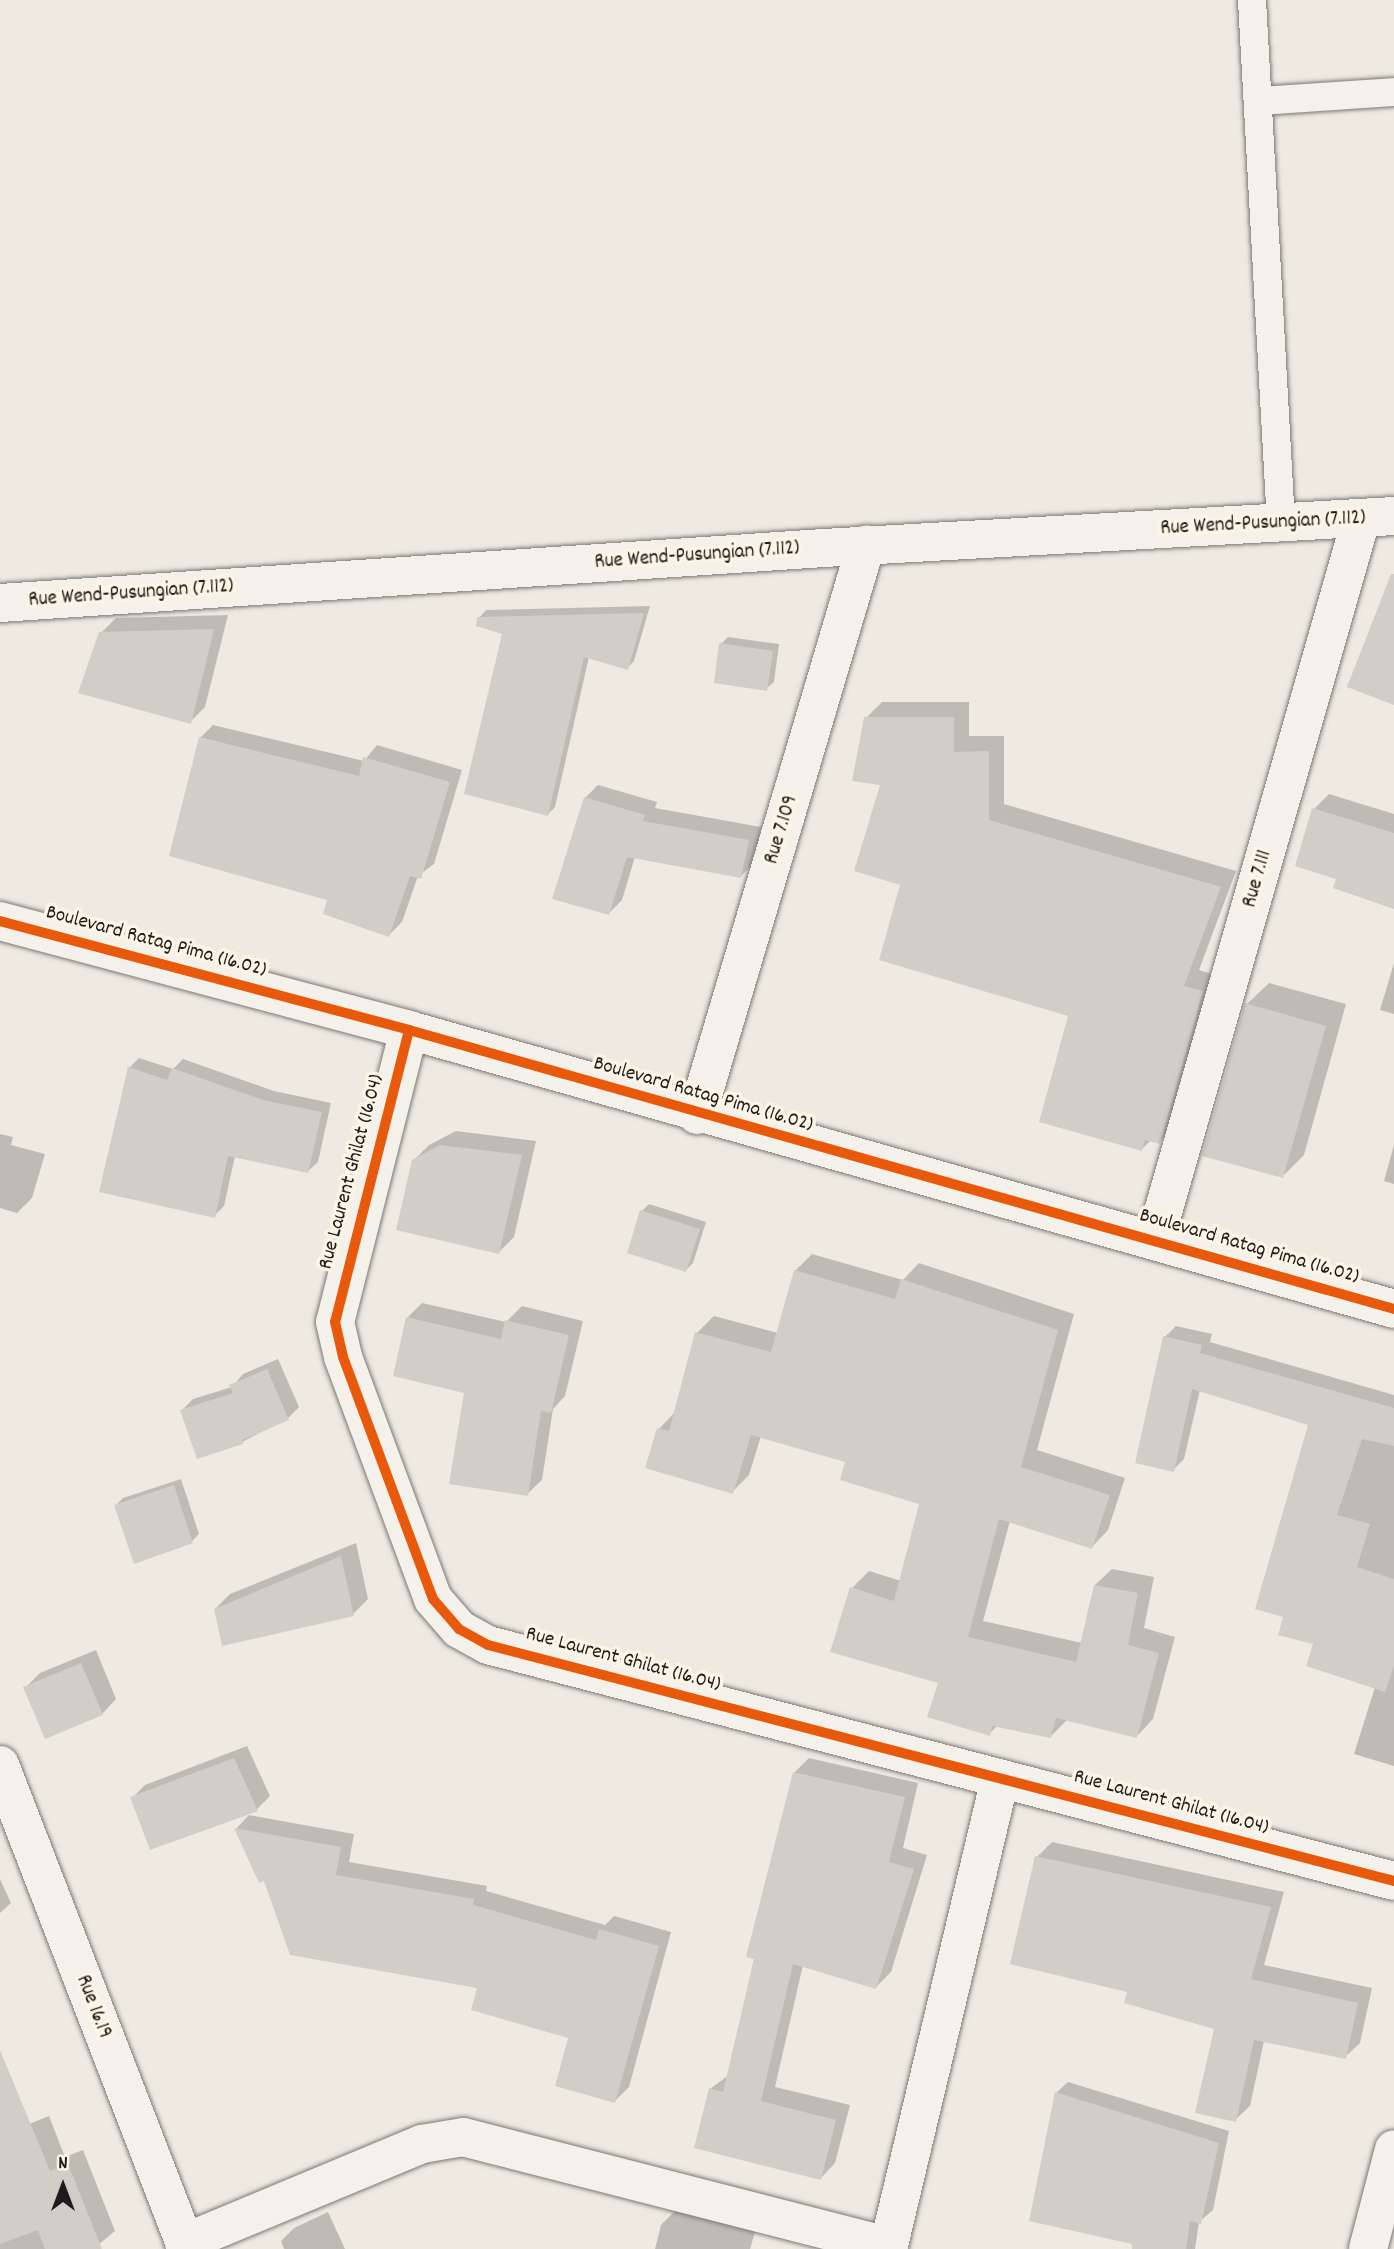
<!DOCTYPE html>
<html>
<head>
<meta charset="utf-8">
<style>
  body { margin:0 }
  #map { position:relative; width:1394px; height:2249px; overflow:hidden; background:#eeeae2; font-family:Dekko,sans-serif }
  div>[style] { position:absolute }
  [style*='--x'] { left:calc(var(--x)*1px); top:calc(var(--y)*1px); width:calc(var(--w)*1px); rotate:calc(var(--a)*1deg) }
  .shadow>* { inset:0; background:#0003 }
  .building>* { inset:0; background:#d1cec8 }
  .roads { filter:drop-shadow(0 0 2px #7a7975) drop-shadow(0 0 2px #7a7975) }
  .service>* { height:28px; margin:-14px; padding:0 14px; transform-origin:14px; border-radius:14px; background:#f4f1ea }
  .minor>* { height:38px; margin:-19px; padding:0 19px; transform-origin:19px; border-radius:19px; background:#f4f1ea }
  .tertiary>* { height:38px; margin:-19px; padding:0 19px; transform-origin:19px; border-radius:19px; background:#f4f1ea }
  .cycleway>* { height:10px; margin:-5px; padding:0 5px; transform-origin:5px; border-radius:5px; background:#e8590c }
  span { translate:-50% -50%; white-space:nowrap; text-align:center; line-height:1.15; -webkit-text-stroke:7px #fcf5e5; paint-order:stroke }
  .street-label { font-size:21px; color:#1c1c1c }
  .north { position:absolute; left:28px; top:2151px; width:70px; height:70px; -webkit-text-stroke:5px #fcf5e5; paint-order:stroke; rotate:0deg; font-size:19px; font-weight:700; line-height:28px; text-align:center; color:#1c1c1c }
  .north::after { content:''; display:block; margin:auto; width:24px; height:32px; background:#1c1c1c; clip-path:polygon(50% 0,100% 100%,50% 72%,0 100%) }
</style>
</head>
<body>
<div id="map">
  <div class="shadow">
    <i style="clip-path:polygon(650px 606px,634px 661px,627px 668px,589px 657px,555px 807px,548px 814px,505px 632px,479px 618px,486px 610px)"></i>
    <i style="clip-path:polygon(228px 615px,205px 707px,190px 722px,101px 633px,116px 618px)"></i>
    <i style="clip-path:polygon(728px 637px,779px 644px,774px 682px,766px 689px,721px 644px)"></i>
    <i style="clip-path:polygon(882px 702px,969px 702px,969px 736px,1004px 736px,1004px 804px,1236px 871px,1199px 970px,1218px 976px,1175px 1126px,1159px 1142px,1151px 1140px,1142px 1149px,1070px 1014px,903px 884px,866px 718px)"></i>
    <i style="clip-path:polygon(213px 725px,364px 761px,377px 745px,462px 770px,434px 864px,418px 876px,402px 922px,389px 935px,329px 898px,200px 738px)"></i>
    <i style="clip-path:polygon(598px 785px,657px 802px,655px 808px,761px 827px,754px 863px,741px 876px,635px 857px,622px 900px,609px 913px,585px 798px)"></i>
    <i style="clip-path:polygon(1329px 794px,1394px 814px,1394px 907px,1339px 878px,1314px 809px)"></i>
    <i style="clip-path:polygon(1394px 963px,1394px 1014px,1380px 1010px)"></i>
    <i style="clip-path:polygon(1269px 983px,1346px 1004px,1304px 1155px,1283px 1176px,1247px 1004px)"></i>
    <i style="clip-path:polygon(139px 1058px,173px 1069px,183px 1059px,274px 1091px,331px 1103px,318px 1162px,308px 1171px,235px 1156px,224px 1206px,214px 1216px,129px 1068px)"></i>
    <i style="clip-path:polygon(456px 1131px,536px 1141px,514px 1237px,499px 1252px,413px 1161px,429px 1145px)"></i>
    <i style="clip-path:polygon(0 1134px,13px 1137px,11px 1145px,45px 1154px,32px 1198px,17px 1213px,0 1208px)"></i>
    <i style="clip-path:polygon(1394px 1145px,1394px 1184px,1384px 1181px)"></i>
    <i style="clip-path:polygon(649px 1204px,706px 1222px,693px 1263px,686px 1270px,642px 1211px)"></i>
    <i style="clip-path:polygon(812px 1254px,903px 1280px,919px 1263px,1074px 1314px,1037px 1450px,1125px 1478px,1108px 1530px,1092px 1547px,1010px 1521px,983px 1621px,1082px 1643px,1095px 1585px,1112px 1569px,1154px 1577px,1144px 1628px,1175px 1637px,1153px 1719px,1137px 1736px,1068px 1719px,1051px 1736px,997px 1726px,989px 1734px,852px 1588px,869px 1571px,901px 1581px,921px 1503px,847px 1461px,761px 1436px,749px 1475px,732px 1492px,659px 1429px,676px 1411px,697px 1333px,714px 1316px,778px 1333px,795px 1271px)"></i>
    <i style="clip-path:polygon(422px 1303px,506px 1322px,522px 1306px,583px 1321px,565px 1396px,553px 1409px,542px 1480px,527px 1494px,466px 1391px,408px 1317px)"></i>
    <i style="clip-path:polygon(1176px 1326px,1212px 1334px,1210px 1342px,1394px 1395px,1394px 1766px,1354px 1754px,1375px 1687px,1285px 1615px,1310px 1424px,1200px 1390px,1184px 1459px,1173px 1470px,1165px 1337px)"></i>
    <i style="clip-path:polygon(278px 1359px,299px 1407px,288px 1418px,242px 1442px,182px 1410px,193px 1399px,232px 1387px,243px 1374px)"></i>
    <i style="clip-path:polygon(181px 1479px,199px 1534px,192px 1541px,116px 1505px,123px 1498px)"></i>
    <i style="clip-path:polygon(356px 1543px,368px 1599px,353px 1614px,215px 1609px,230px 1594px)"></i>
    <i style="clip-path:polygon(96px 1650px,116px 1699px,102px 1714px,25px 1688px,40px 1673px)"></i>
    <i style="clip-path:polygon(247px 1746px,270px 1796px,257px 1809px,132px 1798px,145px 1785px)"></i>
    <i style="clip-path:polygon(809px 1758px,918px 1783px,903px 1848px,927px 1855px,891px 1972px,876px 1987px,803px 1965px,775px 2087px,850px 2105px,835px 2163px,821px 2178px,710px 2089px,729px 2075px,794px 1773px)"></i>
    <i style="clip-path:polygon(249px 1815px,354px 1834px,349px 1862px,487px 1886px,486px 1891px,605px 1925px,614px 1916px,671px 1932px,629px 2087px,615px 2101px,571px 2037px,265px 1879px,236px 1829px)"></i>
    <i style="clip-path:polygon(1052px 1842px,1284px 1892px,1264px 1965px,1372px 1988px,1360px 2043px,1345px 2057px,1264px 2041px,1250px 2106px,1235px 2120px,1216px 2028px,1130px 1990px,1037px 1857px)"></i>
    <i style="clip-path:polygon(0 1879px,11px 1903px,0 1913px)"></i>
    <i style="clip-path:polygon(1068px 2082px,1229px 2131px,1213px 2210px,1199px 2222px,1195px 2249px,1134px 2249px,1056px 2093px)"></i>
    <i style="clip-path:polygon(49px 2116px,65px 2157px,83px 2150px,115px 2231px,93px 2249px,0 2249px,0 2136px)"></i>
    <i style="clip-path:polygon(675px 2211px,755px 2232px,750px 2249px,655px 2249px,661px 2225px)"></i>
    <i style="clip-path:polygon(328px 2212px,345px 2249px,284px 2249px,281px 2241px,294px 2228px)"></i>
  </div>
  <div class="building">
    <i style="clip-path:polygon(1391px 574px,1394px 574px,1394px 705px,1347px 687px)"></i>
    <i style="clip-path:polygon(644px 613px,628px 670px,584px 657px,548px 816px,464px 794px,502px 634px,476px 626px,477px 617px)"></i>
    <i style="clip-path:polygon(214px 629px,191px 724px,78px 693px,99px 632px)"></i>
    <i style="clip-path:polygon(719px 643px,773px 651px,767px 691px,714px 683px)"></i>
    <i style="clip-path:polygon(864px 717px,954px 717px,954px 752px,989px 751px,989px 820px,1221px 887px,1184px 986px,1203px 991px,1160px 1144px,1145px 1140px,1142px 1151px,1039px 1122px,1068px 1016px,879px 960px,900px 885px,854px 871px,880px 785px,852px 781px)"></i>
    <i style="clip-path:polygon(199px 737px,359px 776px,363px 757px,450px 782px,421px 879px,410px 876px,389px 937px,323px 914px,327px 900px,169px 856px)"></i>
    <i style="clip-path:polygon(584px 797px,645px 815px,643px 821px,749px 840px,741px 878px,627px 857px,609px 915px,552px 899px)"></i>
    <i style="clip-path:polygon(1312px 808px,1394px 833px,1394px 909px,1333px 888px,1336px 879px,1295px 866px)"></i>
    <i style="clip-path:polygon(1245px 1003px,1326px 1026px,1283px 1178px,1202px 1156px)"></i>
    <i style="clip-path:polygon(128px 1067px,167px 1080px,172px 1068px,263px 1100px,322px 1112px,308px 1173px,228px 1156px,215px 1218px,99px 1192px)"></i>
    <i style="clip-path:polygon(440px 1145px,522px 1155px,499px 1254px,396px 1230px,412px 1160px)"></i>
    <i style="clip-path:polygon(640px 1210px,700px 1229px,686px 1272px,627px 1253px)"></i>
    <i style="clip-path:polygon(794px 1270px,895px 1299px,901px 1279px,1058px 1330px,1021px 1467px,1110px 1495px,1092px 1549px,999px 1519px,968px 1637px,1076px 1662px,1094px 1585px,1138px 1593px,1128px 1645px,1159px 1653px,1137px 1738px,1056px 1718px,1051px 1738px,992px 1726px,990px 1736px,927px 1717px,938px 1683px,830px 1652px,850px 1587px,894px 1601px,919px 1504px,840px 1480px,845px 1462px,751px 1435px,733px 1494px,645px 1468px,657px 1428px,669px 1431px,695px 1332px,771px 1352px)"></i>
    <i style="clip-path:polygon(406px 1317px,501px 1339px,505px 1320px,569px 1335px,551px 1413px,541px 1411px,528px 1496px,449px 1484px,464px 1393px,393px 1376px)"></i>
    <i style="clip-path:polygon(1163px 1336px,1202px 1345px,1200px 1353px,1394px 1408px,1394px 1446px,1362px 1439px,1337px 1515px,1370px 1524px,1357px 1567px,1394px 1579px,1394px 1665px,1385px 1692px,1306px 1666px,1313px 1644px,1278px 1635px,1283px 1617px,1255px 1609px,1308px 1425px,1192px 1389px,1174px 1472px,1135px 1463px)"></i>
    <i style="clip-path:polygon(267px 1369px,289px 1420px,242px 1440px,243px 1444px,197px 1459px,180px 1410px,233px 1393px,229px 1385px)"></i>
    <i style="clip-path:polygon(174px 1485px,193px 1543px,134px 1564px,114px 1505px)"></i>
    <i style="clip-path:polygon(341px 1556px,354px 1616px,222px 1646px,214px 1609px)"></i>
    <i style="clip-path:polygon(81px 1663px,103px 1715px,45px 1739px,23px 1687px)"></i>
    <i style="clip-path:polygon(234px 1758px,258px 1811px,150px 1850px,130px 1797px)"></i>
    <i style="clip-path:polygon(793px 1772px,905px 1797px,889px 1862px,914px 1869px,876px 1989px,793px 1964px,761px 2101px,836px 2120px,821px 2180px,694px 2148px,709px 2088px,723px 2092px,754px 1959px,746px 1957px)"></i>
    <i style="clip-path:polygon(234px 1828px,341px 1847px,336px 1875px,474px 1899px,473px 1905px,596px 1940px,599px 1929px,659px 1946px,615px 2103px,555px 2086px,568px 2038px,471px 2010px,477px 1988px,290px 1955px,264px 1881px,259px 1883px)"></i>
    <i style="clip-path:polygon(1035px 1856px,1271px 1907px,1251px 1979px,1358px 2003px,1346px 2059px,1254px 2040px,1236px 2122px,1195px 2113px,1214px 2029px,1124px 2003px,1127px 1992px,1010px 1964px)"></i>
    <i style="clip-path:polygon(0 2050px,50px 2171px,68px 2164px,102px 2249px,45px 2249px,38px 2230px,0 2244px)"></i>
    <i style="clip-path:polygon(1055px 2092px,1219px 2143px,1201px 2224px,1190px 2221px,1186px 2249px,1132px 2249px,1132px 2244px,1029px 2221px)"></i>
  </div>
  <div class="roads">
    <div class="service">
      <i style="--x:1252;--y:0;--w:525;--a:86.83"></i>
      <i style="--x:1259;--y:101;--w:135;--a:-3.8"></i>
    </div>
    <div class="minor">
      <i style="--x:0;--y:603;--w:826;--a:-3.82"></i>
      <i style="--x:824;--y:548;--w:571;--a:-3.21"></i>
      <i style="--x:409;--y:1030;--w:301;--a:104.2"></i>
      <i style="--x:335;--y:1322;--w:36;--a:77"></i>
      <i style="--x:343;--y:1357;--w:258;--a:69.6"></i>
      <i style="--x:433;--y:1599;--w:40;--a:49"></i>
      <i style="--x:459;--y:1629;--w:33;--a:29"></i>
      <i style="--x:488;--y:1645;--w:936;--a:14.6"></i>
      <i style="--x:697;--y:1115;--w:595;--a:-73.49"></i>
      <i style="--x:1155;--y:1240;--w:750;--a:-74.05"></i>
      <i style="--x:0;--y:1765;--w:519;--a:68.88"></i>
      <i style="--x:184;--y:2243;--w:258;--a:-22.6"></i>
      <i style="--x:422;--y:2144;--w:42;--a:-9.7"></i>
      <i style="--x:463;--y:2137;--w:440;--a:14.4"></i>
      <i style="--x:888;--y:2249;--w:483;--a:-76.6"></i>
      <i style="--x:1368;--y:2249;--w:103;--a:-75.4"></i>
    </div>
    <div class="tertiary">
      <i style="--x:0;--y:921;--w:423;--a:14.9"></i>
      <i style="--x:409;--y:1030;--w:1024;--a:15.81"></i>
    </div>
  </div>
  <div class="cycleway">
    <i style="--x:0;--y:921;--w:423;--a:14.9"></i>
    <i style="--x:409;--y:1030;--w:1024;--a:15.81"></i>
    <i style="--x:409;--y:1030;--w:301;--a:104.2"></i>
    <i style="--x:335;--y:1322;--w:36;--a:77"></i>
    <i style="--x:343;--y:1357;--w:258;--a:69.6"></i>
    <i style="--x:433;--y:1599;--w:40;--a:49"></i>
    <i style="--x:459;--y:1629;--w:33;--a:29"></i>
    <i style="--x:488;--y:1645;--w:936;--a:14.6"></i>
  </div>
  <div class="street-label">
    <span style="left:1263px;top:524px;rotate:-3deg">Rue Wend-Pusungian (7.112)</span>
    <span style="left:697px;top:556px;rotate:-4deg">Rue Wend-Pusungian (7.112)</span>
    <span style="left:131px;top:594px;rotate:-4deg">Rue Wend-Pusungian (7.112)</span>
    <span style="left:782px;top:830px;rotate:-73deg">Rue 7.109</span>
    <span style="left:1258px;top:879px;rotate:-74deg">Rue 7.111</span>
    <span style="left:156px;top:942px;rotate:15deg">Boulevard Ratag Pima (16.02)</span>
    <span style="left:703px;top:1095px;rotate:16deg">Boulevard Ratag Pima (16.02)</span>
    <span style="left:352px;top:1172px;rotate:-75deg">Rue Laurent Ghilat (16.04)</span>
    <span style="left:1249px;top:1247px;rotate:16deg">Boulevard Ratag Pima (16.02)</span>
    <span style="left:623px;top:1660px;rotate:15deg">Rue Laurent Ghilat (16.04)</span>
    <span style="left:1171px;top:1803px;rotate:15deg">Rue Laurent Ghilat (16.04)</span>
    <span style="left:93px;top:2007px;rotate:69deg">Rue 16.19</span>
  </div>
  <div class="north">N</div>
</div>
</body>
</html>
